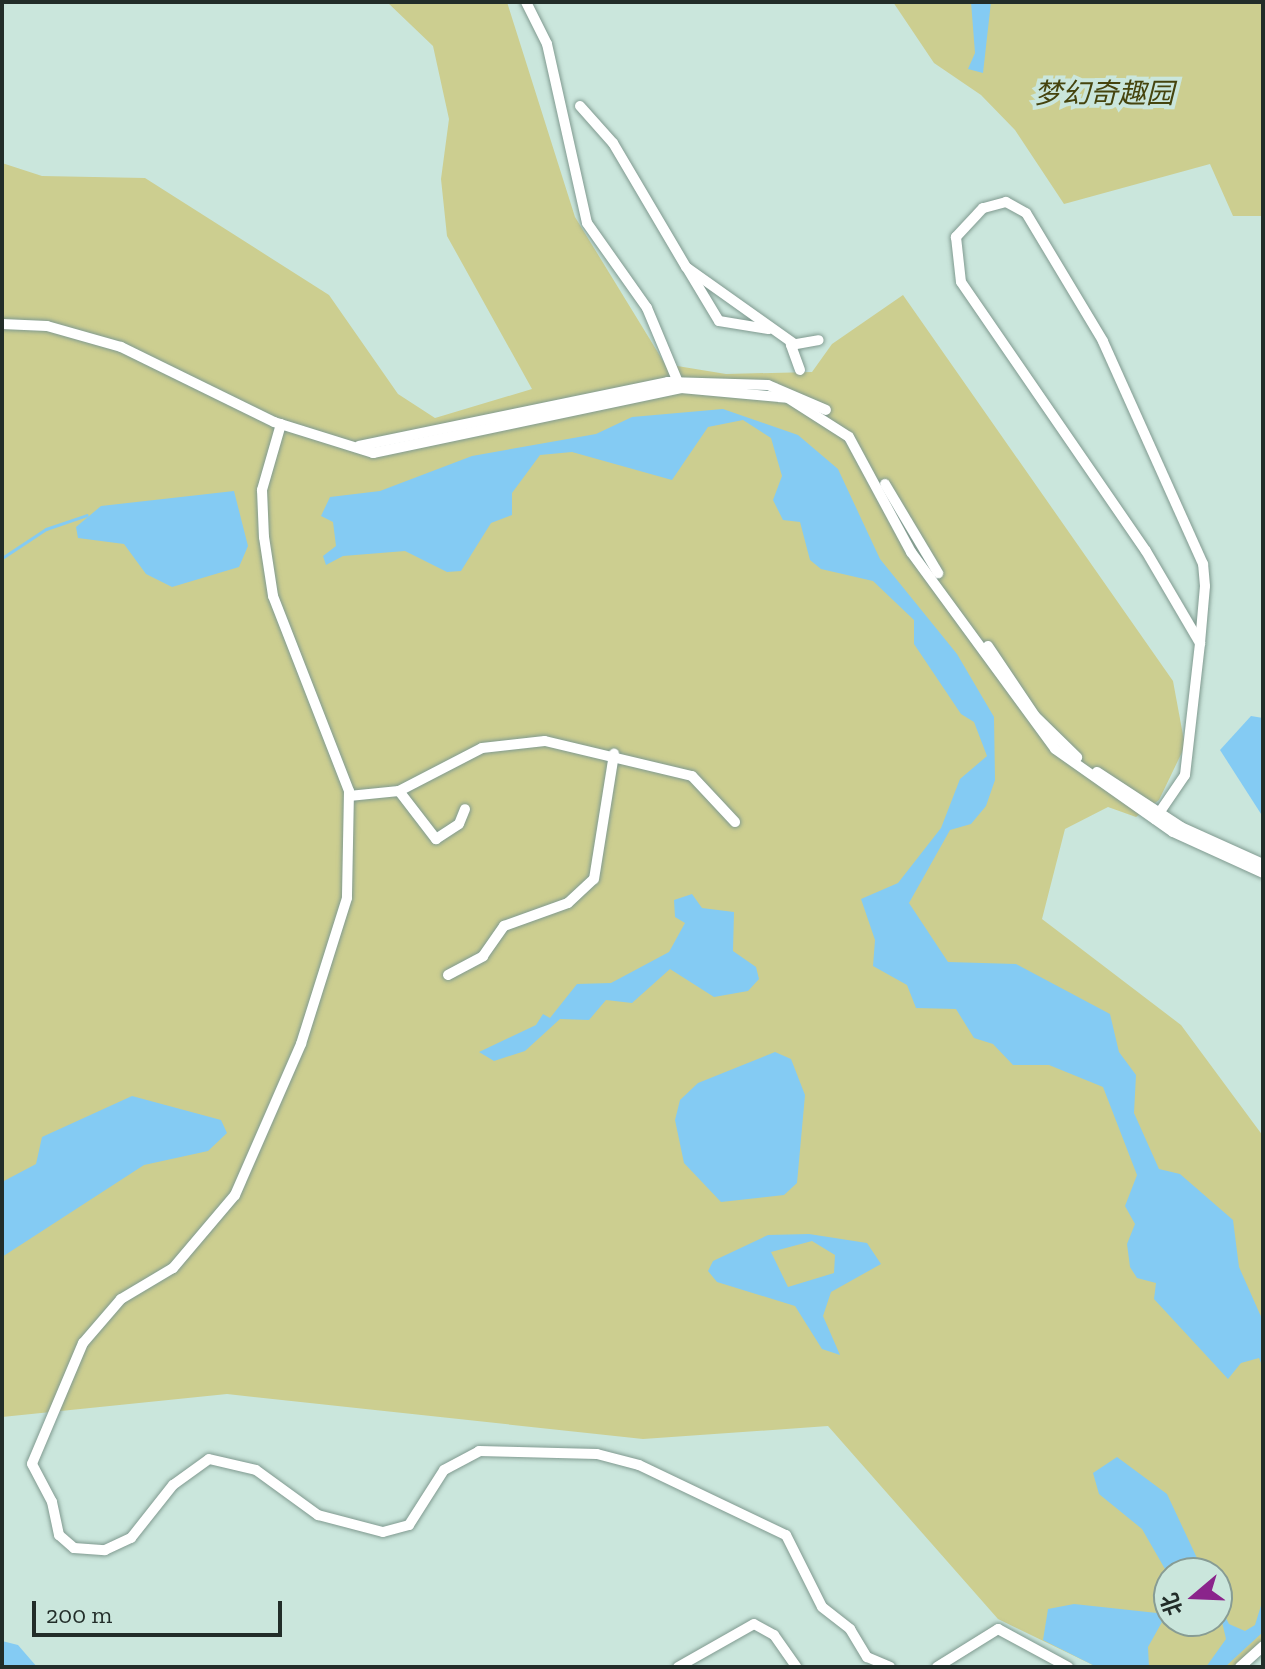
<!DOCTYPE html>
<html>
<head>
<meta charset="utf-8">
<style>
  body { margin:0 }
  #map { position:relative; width:1265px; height:1669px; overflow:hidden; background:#cae6dc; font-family:"Zilla Slab","Noto Sans SC",serif }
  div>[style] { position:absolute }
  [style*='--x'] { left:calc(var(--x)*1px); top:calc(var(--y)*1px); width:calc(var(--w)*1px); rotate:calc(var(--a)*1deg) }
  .green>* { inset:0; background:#ccce90 }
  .water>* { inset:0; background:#84cbf3 }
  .stream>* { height:3px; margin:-1.5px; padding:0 1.5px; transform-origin:1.5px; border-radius:1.5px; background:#84cbf3 }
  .roads { filter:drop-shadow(0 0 2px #809a90) drop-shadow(0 0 2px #809a90) }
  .minor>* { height:10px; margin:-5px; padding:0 5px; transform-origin:5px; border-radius:5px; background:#fff }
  span { translate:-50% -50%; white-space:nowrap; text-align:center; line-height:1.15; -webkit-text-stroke:8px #cae6dc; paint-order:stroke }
  .park-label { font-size:28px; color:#45440e; font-style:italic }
  .frame { position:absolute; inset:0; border:4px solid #222d29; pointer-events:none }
  .north { position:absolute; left:1153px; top:1557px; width:80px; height:80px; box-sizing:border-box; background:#cae6dc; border:2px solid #879c94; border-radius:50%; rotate:251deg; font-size:22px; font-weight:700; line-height:32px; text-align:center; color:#222d29 }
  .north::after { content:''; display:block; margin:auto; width:28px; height:36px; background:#8a248b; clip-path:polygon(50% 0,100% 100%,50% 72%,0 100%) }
  .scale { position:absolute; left:32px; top:1601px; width:250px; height:36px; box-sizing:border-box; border:4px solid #222d29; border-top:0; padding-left:10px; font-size:24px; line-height:28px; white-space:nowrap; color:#222d29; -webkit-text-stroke:6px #cae6dc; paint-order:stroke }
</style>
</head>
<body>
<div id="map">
  <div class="green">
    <i style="clip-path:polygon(evenodd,387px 2px,507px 2px,575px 217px,665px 364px,726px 374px,812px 372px,832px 344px,903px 295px,1173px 681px,1185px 746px,1159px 800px,1136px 817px,1108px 807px,1065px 829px,1042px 919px,1181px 1025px,1263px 1136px,1263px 1639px,1236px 1667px,1097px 1667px,998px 1619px,828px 1426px,643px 1439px,227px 1394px,2px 1417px,2px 163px,42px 176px,145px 178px,329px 295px,398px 394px,435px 418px,532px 389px,447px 236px,441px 179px,449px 119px,433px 46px,387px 2px,1169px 1573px,1217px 1573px,1217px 1621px,1169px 1621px,1169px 1573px)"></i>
    <i style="clip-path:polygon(893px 2px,1263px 2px,1263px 216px,1233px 216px,1210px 164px,1064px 204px,1015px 130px,981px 95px,934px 63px)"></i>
  </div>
  <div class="water">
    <i style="clip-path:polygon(971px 2px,991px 2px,983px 73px,968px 69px,975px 53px)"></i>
    <i style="clip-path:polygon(723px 409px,798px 435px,838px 469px,880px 559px,957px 654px,994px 717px,995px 780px,986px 806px,971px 824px,950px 830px,909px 903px,948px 962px,1016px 964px,1110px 1014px,1119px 1052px,1136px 1075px,1134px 1113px,1159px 1169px,1180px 1174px,1233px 1220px,1239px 1267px,1263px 1321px,1263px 1368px,1259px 1358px,1241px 1363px,1228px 1379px,1154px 1299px,1156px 1283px,1137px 1278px,1130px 1267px,1127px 1244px,1135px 1224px,1125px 1206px,1137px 1175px,1103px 1087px,1049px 1065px,1013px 1065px,993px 1044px,974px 1038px,956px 1009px,916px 1008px,907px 985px,873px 966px,875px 940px,861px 899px,898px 883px,941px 828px,960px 779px,987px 756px,974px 722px,961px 714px,914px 644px,914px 620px,873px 581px,821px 569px,810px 560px,800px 522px,783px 520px,773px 500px,782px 476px,771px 438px,743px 420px,708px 427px,672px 480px,572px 452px,540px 455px,512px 493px,512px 515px,491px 523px,461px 571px,447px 572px,405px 551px,343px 556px,326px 565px,323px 556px,336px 546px,333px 522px,321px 516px,330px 497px,380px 491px,472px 456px,596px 434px,632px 417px)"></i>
    <i style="clip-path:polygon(234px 491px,248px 546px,239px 567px,172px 587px,146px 574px,124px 544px,78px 538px,76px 527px,101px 506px)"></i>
    <i style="clip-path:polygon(1251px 716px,1263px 718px,1263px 817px,1220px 750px)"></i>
    <i style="clip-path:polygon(692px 894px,702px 908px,734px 912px,733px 951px,756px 967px,759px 979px,748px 991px,714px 997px,670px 969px,632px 1003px,606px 1000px,589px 1020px,560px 1019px,525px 1051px,494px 1061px,479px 1052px,536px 1025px,543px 1014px,550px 1018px,577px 984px,611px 983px,669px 952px,685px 923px,675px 917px,674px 900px)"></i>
    <i style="clip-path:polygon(775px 1052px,791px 1059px,805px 1095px,797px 1183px,784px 1195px,721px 1202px,684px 1163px,675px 1120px,680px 1100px,698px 1083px)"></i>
    <i style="clip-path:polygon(132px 1096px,221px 1120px,227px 1133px,208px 1151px,144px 1165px,2px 1257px,2px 1182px,36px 1164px,42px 1137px)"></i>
    <i style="clip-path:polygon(evenodd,809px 1234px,867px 1243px,881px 1264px,831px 1292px,823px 1316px,840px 1355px,822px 1349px,795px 1306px,717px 1282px,708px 1271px,713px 1261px,768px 1235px,809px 1234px,812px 1241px,835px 1255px,834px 1273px,788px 1287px,771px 1252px,812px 1241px)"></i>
    <i style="clip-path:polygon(1117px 1457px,1167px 1494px,1204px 1573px,1169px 1576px,1142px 1529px,1099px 1494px,1093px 1473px)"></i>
    <i style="clip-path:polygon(1263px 1599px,1263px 1632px,1225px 1667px,1206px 1667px,1226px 1639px,1217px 1600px,1229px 1624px,1245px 1631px,1255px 1625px)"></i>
    <i style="clip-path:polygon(1074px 1604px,1157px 1613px,1162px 1622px,1148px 1647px,1149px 1667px,1097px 1667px,1043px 1640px,1048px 1609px)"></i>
    <i style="clip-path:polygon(2px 1641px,18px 1645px,37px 1667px,2px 1667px)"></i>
  </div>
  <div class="stream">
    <i style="--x:2;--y:558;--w:53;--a:-33.4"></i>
    <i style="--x:46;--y:529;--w:43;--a:-18.9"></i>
  </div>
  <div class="roads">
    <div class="minor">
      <i style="--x:526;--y:2;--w:47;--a:63.4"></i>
      <i style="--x:547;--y:44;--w:183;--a:77.4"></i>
      <i style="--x:587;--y:223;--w:104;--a:54.8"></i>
      <i style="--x:647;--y:308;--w:86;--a:67.3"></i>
      <i style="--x:580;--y:106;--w:50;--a:48.3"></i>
      <i style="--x:613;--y:143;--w:144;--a:59.5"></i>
      <i style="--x:686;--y:267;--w:131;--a:35.4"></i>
      <i style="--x:687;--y:268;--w:62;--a:58.9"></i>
      <i style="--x:719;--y:321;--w:50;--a:9.3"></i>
      <i style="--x:2;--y:324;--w:45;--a:2.5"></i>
      <i style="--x:47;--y:326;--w:77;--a:15.8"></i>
      <i style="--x:121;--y:347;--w:170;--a:26.1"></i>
      <i style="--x:274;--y:422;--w:104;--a:17.4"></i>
      <i style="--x:373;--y:453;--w:315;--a:-11.9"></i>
      <i style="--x:681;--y:388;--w:107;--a:5.3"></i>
      <i style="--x:788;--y:398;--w:72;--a:32.6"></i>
      <i style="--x:849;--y:437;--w:131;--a:61.7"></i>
      <i style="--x:911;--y:552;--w:244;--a:53.8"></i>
      <i style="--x:1055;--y:749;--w:144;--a:35.1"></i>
      <i style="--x:1173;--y:832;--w:99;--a:24.5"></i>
      <i style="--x:800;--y:370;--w:27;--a:-110"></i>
      <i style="--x:791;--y:345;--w:28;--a:-10"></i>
      <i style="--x:281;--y:424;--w:69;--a:106.1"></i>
      <i style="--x:262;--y:490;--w:47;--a:87.6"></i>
      <i style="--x:264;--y:537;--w:60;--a:81.3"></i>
      <i style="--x:273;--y:596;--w:209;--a:68.7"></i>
      <i style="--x:349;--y:791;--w:107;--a:91.1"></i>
      <i style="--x:347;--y:898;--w:153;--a:107.5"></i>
      <i style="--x:301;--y:1044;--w:165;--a:113.6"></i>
      <i style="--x:235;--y:1195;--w:96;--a:130.3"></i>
      <i style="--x:173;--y:1268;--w:61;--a:149.2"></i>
      <i style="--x:121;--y:1299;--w:58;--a:130.8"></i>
      <i style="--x:83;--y:1343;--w:131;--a:112.9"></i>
      <i style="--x:32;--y:1464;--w:43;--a:62.2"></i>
      <i style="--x:52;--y:1502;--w:34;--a:78"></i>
      <i style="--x:59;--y:1535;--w:20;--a:41"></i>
      <i style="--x:74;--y:1548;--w:31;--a:4"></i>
      <i style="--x:105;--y:1550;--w:29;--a:-25"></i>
      <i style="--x:131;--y:1538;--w:68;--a:-51.6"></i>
      <i style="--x:173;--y:1485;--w:44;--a:-35.8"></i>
      <i style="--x:209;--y:1459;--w:48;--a:13.2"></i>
      <i style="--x:256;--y:1470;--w:77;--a:36"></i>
      <i style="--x:318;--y:1515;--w:67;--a:14.7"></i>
      <i style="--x:383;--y:1532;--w:27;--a:-15"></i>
      <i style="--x:409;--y:1525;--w:65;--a:-57.5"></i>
      <i style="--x:444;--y:1470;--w:40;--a:-28"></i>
      <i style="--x:479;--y:1451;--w:118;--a:1.5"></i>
      <i style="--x:597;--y:1454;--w:43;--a:14.7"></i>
      <i style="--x:639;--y:1465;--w:163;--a:25.5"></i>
      <i style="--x:786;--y:1535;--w:80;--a:63.4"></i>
      <i style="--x:822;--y:1607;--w:36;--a:38"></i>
      <i style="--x:850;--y:1629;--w:33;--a:59"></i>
      <i style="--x:867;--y:1657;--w:25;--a:23"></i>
      <i style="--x:359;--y:446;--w:316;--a:-11.7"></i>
      <i style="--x:668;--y:382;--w:100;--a:1.7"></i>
      <i style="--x:768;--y:385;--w:63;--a:23.3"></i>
      <i style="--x:885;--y:484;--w:104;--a:59.2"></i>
      <i style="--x:988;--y:646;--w:84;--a:56.1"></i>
      <i style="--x:1035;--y:716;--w:59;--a:44.3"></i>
      <i style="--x:1097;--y:772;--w:100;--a:33.2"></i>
      <i style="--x:1181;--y:827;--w:90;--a:24.3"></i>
      <i style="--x:399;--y:791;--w:61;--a:52.4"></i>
      <i style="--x:436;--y:839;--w:27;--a:-33"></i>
      <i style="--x:459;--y:824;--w:16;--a:-68"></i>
      <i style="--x:349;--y:796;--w:50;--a:-5.7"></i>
      <i style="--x:399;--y:791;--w:93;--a:-27.4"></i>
      <i style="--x:482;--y:748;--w:63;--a:-6.3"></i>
      <i style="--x:545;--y:741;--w:151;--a:13.4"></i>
      <i style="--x:692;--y:776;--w:63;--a:46.9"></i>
      <i style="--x:1155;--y:819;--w:53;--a:-55.7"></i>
      <i style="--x:1185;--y:775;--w:133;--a:-83.5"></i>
      <i style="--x:1200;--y:643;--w:57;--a:-85"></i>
      <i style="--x:1205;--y:586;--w:22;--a:-95"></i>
      <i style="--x:1203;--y:564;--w:244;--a:-114.2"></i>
      <i style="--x:1103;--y:341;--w:149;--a:-121"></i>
      <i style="--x:1026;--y:213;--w:23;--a:-151"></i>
      <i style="--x:1006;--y:202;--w:24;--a:165"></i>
      <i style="--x:983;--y:208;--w:40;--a:133"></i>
      <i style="--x:956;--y:237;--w:45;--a:83.7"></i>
      <i style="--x:961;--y:282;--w:326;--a:55.5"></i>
      <i style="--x:1146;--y:551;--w:107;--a:59.6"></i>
      <i style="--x:448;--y:975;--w:40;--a:-28"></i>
      <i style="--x:483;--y:956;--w:37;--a:-55"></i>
      <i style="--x:504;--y:926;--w:68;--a:-19.8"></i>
      <i style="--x:568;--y:903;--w:35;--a:-43"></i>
      <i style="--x:594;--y:879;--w:127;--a:-80.9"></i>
      <i style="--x:678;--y:1667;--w:87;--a:-29.5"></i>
      <i style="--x:754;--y:1624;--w:23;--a:29"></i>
      <i style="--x:774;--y:1635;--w:39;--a:55"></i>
      <i style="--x:937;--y:1667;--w:72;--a:-31.9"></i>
      <i style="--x:998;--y:1629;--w:80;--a:28.5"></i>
      <i style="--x:1240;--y:1667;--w:31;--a:-42"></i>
    </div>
  </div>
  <div class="park-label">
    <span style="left:1104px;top:94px">梦幻奇趣园</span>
  </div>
  <div class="frame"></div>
  <div class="north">北</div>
  <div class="scale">200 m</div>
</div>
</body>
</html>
